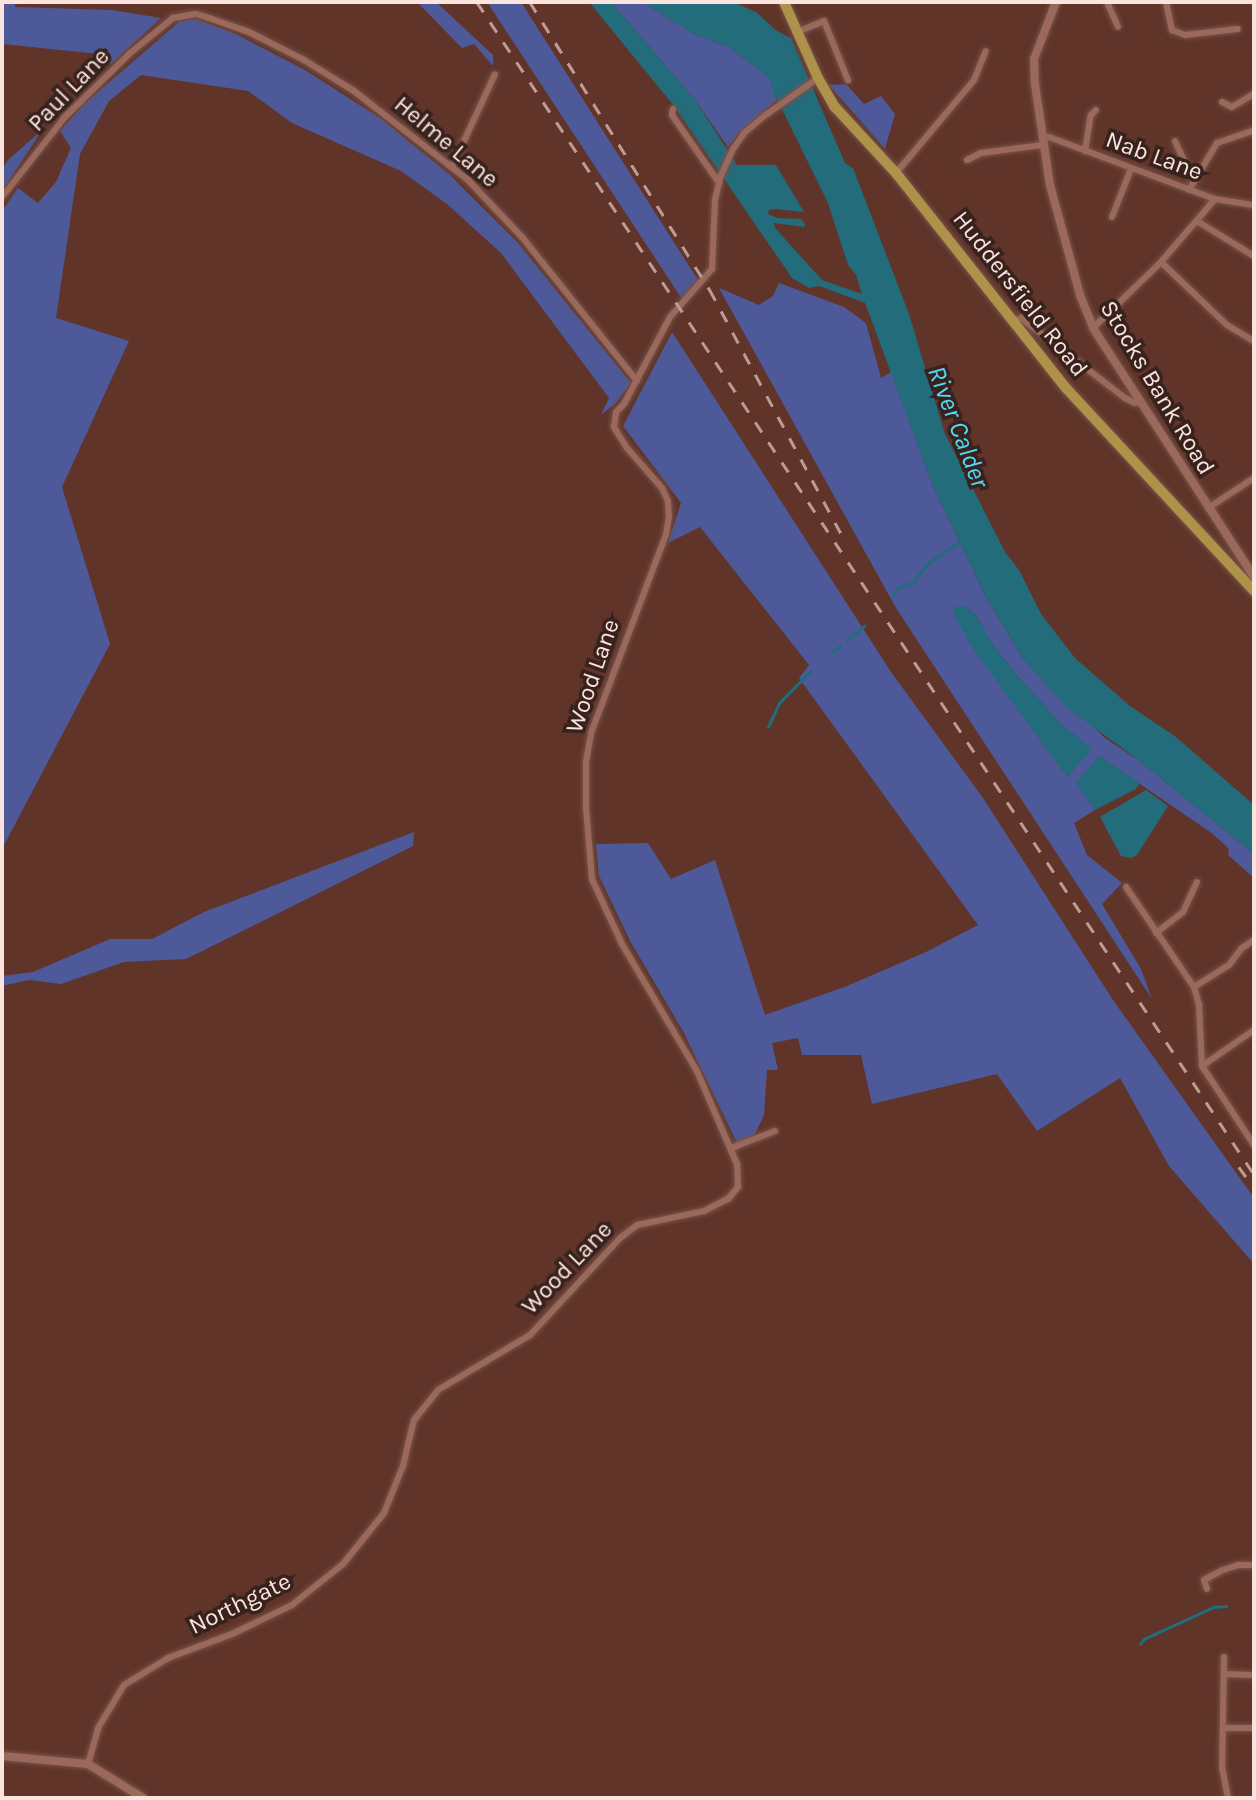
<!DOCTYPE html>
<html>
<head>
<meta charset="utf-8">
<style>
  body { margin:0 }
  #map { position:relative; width:1256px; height:1800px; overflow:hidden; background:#603429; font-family:Karla,sans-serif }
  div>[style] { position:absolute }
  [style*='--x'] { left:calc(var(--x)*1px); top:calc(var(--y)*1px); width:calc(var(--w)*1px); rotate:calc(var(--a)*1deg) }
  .green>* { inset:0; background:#4e5999 }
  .water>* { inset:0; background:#226c7c }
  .stream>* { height:2.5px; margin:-1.25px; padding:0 1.25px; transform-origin:1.25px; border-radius:1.25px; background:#226c7c }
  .roads { filter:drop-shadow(0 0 2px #77534a) drop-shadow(0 0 2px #77534a) }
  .minor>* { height:6px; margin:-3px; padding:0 3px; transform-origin:3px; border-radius:3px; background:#9a695c }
  .tertiary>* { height:8px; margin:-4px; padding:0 4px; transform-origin:4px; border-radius:4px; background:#9a695c }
  .trunk>* { height:10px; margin:-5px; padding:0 5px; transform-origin:5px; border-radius:5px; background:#af9249 }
  .rail>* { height:2.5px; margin-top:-1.25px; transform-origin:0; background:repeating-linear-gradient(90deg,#bc9c94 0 12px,transparent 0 24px) }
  span { translate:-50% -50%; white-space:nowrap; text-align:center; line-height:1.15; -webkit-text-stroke:7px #37221d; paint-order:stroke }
  .street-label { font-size:24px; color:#fbe4de }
  .water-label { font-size:26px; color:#50dbf8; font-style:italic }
  .frame { position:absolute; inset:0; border:4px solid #fbe4de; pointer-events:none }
</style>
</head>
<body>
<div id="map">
  <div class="green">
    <i style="clip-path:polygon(2px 2px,15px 2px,15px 7px,112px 10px,161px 18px,110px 65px,109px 55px,2px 44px)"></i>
    <i style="clip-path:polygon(417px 2px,436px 2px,493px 55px,493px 66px,474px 44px,462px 48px)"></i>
    <i style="clip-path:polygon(487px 2px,521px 2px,698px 280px,682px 299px)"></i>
    <i style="clip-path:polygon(611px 2px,643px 2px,692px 33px,729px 47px,770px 78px,777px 100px,740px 132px,728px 147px,696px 101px)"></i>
    <i style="clip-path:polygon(196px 19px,236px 34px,305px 70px,380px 118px,449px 174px,518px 243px,631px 383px,615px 404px,601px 415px,609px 398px,501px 253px,447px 204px,401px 171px,292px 123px,248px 91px,141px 75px,109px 101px,80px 154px,56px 318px,129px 341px,62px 487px,110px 644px,2px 849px,2px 211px,18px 188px,38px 203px,56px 182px,71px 148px,60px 131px,84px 104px,180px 21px)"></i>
    <i style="clip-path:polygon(846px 84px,864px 104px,881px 96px,895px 114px,885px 149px,829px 85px)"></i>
    <i style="clip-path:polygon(43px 129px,2px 191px,2px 170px,8px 160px)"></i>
    <i style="clip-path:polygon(evenodd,779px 283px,844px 307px,866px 323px,881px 378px,891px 372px,933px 486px,986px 597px,1022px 657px,1105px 738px,1141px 762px,1254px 854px,1254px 878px,1228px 855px,1229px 849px,1213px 834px,1099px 756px,1077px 783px,1095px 810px,1074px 823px,1087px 855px,1122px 883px,1102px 904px,1141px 969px,1152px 999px,896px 608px,719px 288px,759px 305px,773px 296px,779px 283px,964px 606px,975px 614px,993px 645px,1019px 678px,1062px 725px,1091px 749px,1067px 777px,964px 606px)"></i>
    <i style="clip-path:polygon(672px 332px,891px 672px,983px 798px,1113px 1000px,1254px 1198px,1254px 1264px,1169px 1166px,1120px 1078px,1037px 1131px,997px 1074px,872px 1104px,861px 1055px,802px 1055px,798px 1038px,772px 1043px,778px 1070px,767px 1070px,764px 1115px,755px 1134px,738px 1145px,684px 1033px,630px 941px,599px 876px,596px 844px,648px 843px,671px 879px,715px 860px,765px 1015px,847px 986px,926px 952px,978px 925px,799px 678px,809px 665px,700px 527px,668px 543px,681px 503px,623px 426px)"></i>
    <i style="clip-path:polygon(414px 832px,413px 846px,186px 959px,124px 962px,61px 984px,29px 980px,2px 986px,2px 976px,33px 972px,110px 939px,152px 939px,204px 912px)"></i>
  </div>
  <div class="water">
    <i style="clip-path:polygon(589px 2px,611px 2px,696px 101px,737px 165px,776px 165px,804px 212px,775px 209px,769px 210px,768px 214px,777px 218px,801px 219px,805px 224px,804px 227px,774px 223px,775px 228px,822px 280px,862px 294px,856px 275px,848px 265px,828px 203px,773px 91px,770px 78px,729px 47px,692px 33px,643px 2px,733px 2px,756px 12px,777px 31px,791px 38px,845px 163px,853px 168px,909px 314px,945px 434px,1005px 552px,1019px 570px,1041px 614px,1075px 658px,1130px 706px,1176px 737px,1254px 805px,1254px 854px,1141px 762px,1066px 707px,1022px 657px,986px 597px,933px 486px,865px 303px,819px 286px,809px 288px,792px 278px,674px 106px)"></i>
    <i style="clip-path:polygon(964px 606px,975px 614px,993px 645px,1019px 678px,1062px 725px,1092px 749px,1067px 777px,971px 646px,953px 612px,955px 607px)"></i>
    <i style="clip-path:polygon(1099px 756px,1140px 783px,1136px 789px,1095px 810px,1076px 783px)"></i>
    <i style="clip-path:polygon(1146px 790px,1168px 806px,1137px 855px,1131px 858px,1121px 856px,1100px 817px)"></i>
  </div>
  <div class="stream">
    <i style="--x:892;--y:597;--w:11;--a:-56"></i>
    <i style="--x:898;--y:588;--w:15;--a:-20"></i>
    <i style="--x:912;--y:583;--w:26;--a:-51"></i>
    <i style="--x:928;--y:563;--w:41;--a:-34.1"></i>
    <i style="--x:847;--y:640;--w:22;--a:-39"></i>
    <i style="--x:831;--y:653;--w:11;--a:-38"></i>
    <i style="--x:768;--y:727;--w:26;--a:-65"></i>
    <i style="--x:779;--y:703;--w:45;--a:-45"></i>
    <i style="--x:1140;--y:1644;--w:6;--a:-51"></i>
    <i style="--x:1144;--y:1639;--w:77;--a:-24.6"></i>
    <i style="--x:1214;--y:1607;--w:12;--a:-5"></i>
  </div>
  <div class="roads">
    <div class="minor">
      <i style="--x:1107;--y:2;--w:27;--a:66"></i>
      <i style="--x:1166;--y:2;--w:29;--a:78"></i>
      <i style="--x:1172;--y:30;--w:14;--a:21"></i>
      <i style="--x:1185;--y:35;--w:53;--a:-6.5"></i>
      <i style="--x:797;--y:32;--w:29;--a:-22"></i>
      <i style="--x:824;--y:21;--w:64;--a:67.9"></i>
      <i style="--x:1222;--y:102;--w:11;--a:27"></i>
      <i style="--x:1232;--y:107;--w:26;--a:-31"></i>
      <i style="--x:673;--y:109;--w:6;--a:99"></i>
      <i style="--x:672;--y:115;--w:83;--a:55.3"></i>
      <i style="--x:1042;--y:138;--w:7;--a:-8"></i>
      <i style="--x:1049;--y:137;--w:177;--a:20.5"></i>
      <i style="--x:1215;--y:199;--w:39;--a:9"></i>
      <i style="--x:1175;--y:141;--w:43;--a:65.2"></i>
      <i style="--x:1085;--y:151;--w:36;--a:-81"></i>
      <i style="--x:1091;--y:115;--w:7;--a:-45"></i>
      <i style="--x:967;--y:160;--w:16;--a:-27"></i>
      <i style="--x:981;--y:153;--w:63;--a:-7.4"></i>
      <i style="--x:452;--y:167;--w:102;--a:-65.2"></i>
      <i style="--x:896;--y:173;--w:121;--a:-50"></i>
      <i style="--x:974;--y:80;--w:31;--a:-68"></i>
      <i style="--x:1189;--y:190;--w:55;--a:-59.2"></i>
      <i style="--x:1217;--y:143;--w:39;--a:-19"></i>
      <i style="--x:2;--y:197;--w:102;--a:-51.8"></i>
      <i style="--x:65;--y:117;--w:90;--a:-44.5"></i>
      <i style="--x:129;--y:54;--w:57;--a:-39.3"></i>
      <i style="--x:173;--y:18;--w:23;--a:-10"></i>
      <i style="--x:196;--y:14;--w:14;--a:17"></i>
      <i style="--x:209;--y:18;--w:42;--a:19.3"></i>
      <i style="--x:249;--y:32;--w:62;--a:27"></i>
      <i style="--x:304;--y:60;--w:59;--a:31.8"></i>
      <i style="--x:354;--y:91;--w:146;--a:38"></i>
      <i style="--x:469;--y:181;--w:77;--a:46.6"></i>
      <i style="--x:522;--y:237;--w:184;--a:51.4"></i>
      <i style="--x:1112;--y:217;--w:52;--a:-68.4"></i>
      <i style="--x:1197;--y:221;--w:67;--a:31.6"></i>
      <i style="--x:1161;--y:262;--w:91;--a:43.7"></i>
      <i style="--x:1227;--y:325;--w:31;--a:31"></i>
      <i style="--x:1013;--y:321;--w:9;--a:-21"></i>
      <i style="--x:1021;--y:318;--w:131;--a:37.6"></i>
      <i style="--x:1125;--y:398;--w:11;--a:27"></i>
      <i style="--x:1135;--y:403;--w:5;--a:-22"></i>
      <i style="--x:1093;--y:328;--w:95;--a:-44.1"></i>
      <i style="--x:1161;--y:262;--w:83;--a:-49.4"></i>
      <i style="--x:1208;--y:508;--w:55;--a:-33.1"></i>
      <i style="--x:1126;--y:887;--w:121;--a:55.8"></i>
      <i style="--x:1194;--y:987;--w:19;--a:74"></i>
      <i style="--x:1199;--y:1005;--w:61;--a:87.2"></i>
      <i style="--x:1202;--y:1066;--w:95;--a:56.6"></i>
      <i style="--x:1156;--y:933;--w:34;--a:-38"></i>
      <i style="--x:1183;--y:912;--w:33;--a:-65"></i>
      <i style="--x:1194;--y:987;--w:41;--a:-32.2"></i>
      <i style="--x:1229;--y:965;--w:21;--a:-53"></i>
      <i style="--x:1242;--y:948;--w:14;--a:-34"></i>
      <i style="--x:1202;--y:1066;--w:63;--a:-34.7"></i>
      <i style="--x:731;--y:1148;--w:47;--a:-21.1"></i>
      <i style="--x:1207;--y:1589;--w:9;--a:-108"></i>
      <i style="--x:1204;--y:1580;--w:21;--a:-28"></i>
      <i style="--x:1223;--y:1570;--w:16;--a:-18"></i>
      <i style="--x:1238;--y:1565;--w:16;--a:0"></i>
      <i style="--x:1224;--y:1657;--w:110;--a:91"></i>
      <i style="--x:1222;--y:1767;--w:32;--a:79"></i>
      <i style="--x:1224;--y:1674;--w:26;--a:2"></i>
      <i style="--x:1224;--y:1728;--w:30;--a:0"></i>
      <i style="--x:88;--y:1764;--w:37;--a:-74"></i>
      <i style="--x:98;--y:1728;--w:50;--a:-58.8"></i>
      <i style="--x:124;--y:1685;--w:52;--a:-31.5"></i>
      <i style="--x:168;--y:1658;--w:68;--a:-20.6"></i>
      <i style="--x:232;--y:1634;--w:67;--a:-25.8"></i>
      <i style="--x:292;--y:1605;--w:65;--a:-38.8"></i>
      <i style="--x:343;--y:1564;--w:65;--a:-51.2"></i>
      <i style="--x:384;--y:1513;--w:51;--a:-68"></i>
      <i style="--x:403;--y:1466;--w:47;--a:-76.6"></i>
      <i style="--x:414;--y:1420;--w:38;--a:-51"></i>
      <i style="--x:438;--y:1390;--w:107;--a:-30.9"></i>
      <i style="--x:530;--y:1335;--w:132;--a:-47.1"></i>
      <i style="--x:620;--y:1238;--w:21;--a:-37"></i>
      <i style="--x:637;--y:1225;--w:68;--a:-11.8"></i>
      <i style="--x:704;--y:1211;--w:27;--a:-27"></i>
      <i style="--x:728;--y:1199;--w:16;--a:-50"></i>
      <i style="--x:738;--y:1187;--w:23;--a:-92"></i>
      <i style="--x:737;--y:1164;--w:101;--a:-113.3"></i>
      <i style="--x:697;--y:1071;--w:147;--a:-120.6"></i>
      <i style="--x:622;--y:944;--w:72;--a:-114.8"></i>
      <i style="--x:592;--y:879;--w:71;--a:-94.8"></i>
      <i style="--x:586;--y:808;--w:46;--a:-90"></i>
      <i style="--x:586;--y:762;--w:29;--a:-80"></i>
      <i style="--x:591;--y:733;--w:212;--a:-69.3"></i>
      <i style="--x:666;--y:535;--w:18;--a:-81"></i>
      <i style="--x:669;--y:517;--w:16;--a:-94"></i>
      <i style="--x:668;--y:501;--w:14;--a:-115"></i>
      <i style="--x:662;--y:488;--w:53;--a:-131.2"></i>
      <i style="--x:627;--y:448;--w:25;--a:-122"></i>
      <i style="--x:614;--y:427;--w:15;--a:-82"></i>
      <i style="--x:616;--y:412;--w:11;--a:-45"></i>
      <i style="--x:624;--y:404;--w:98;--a:-62.1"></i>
      <i style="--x:670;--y:317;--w:64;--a:-48.8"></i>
      <i style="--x:712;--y:269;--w:69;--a:-87.5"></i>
      <i style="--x:715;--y:200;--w:23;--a:-77"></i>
      <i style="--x:720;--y:178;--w:32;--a:-66"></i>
      <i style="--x:733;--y:149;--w:19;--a:-55"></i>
      <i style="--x:744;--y:133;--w:30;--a:-40"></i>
      <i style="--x:767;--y:114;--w:62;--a:-35.2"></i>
    </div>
    <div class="tertiary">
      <i style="--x:1056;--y:2;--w:61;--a:111.1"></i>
      <i style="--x:1034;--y:59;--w:25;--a:88"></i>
      <i style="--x:1035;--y:84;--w:102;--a:81.6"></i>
      <i style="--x:1050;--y:185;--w:114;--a:74.7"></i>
      <i style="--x:1080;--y:295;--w:35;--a:68"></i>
      <i style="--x:1093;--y:328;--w:297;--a:57.1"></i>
      <i style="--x:2;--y:1756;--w:86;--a:5.3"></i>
      <i style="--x:88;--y:1764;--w:65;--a:31.7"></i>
    </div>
    <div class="trunk">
      <i style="--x:784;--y:2;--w:83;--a:65.9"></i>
      <i style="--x:818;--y:78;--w:34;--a:60"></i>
      <i style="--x:835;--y:107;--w:90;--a:47.3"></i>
      <i style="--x:896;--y:173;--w:274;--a:51.7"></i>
      <i style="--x:1066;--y:388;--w:277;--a:47.2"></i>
    </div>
  </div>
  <div class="rail">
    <i style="--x:477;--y:2;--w:1406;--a:56.46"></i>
    <i style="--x:530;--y:2;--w:340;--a:58"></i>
    <i style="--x:710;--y:290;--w:285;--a:61.7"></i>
    <i style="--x:1239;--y:1167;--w:26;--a:54"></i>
  </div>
  <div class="street-label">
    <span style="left:69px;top:90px;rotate:-46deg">Paul Lane</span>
    <span style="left:446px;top:142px;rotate:40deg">Helme Lane</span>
    <span style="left:1154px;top:156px;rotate:20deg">Nab Lane</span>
    <span style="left:1020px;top:294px;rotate:52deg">Huddersfield Road</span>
    <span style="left:1157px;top:388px;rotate:59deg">Stocks Bank Road</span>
    <span style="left:593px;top:676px;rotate:-71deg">Wood Lane</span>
    <span style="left:567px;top:1268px;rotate:-46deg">Wood Lane</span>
    <span style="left:240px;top:1604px;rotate:-26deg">Northgate</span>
  </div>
  <div class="water-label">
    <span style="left:958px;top:427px;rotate:69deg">River Calder</span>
  </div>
  <div class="frame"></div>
</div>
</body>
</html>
